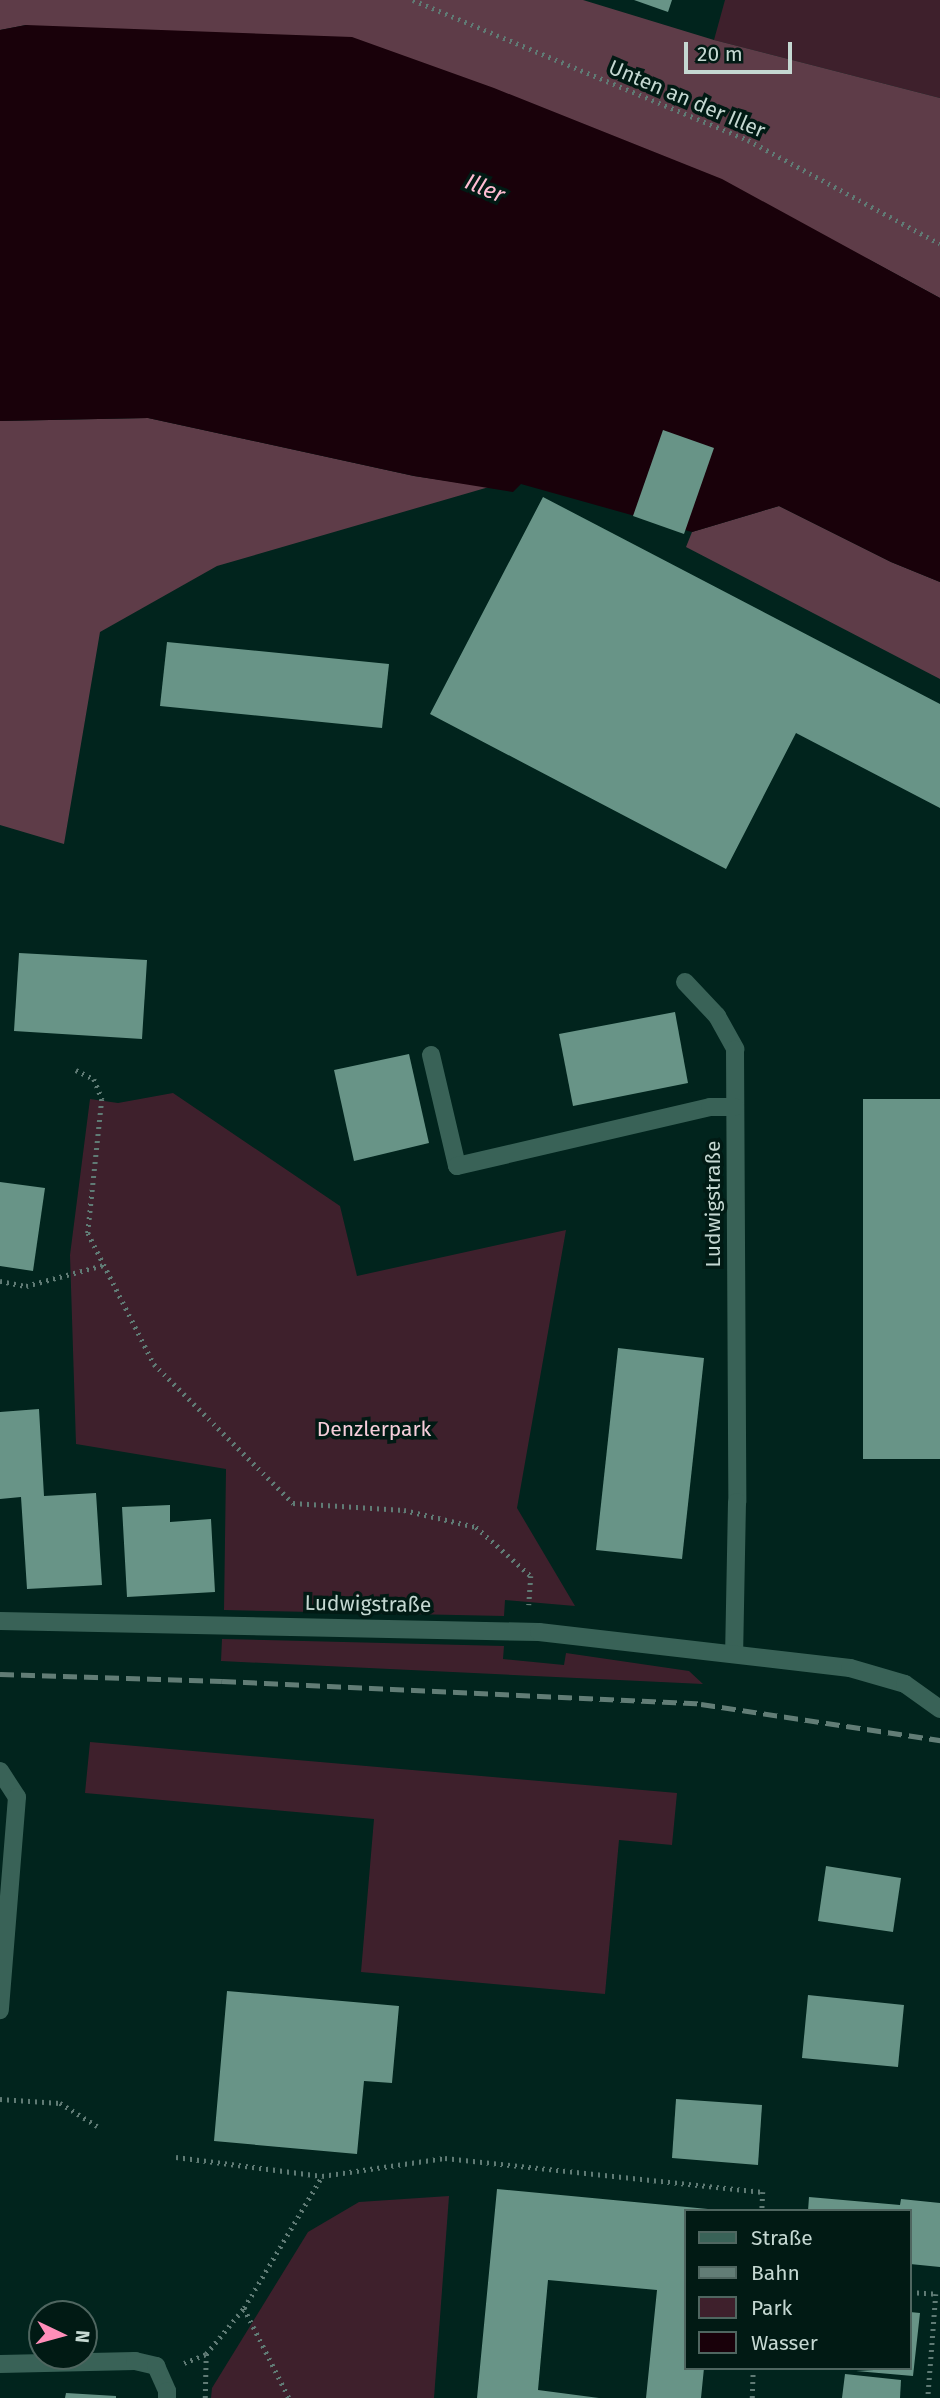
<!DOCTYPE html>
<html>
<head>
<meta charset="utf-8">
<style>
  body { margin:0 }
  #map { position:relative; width:940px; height:2398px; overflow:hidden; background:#01241d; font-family:"Fira Sans",sans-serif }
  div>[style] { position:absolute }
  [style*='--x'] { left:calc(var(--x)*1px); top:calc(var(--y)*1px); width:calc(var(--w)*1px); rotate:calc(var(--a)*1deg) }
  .green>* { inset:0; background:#3e202c }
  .forest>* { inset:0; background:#5e3c48 }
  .water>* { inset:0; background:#19010a }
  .building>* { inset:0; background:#689487 }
  .path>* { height:4.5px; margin-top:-2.25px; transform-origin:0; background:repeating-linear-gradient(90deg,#607b75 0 2px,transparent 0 7px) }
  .minor>* { height:18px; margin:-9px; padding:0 9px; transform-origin:9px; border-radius:9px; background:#396257 }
  .rail>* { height:5px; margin-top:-2.5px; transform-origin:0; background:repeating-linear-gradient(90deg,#627d76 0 14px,transparent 0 21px) }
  span { translate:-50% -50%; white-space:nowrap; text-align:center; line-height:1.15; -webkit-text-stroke:7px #011a14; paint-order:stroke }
  .street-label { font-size:21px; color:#c5d8d2 }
  .park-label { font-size:21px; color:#f7cedb }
  .water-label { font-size:23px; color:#febcd2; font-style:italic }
  .legend { position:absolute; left:684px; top:2209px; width:228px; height:161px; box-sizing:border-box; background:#011a14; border:2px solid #4f6660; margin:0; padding:9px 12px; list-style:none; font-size:21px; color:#c5d8d2 }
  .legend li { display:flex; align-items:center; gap:14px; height:35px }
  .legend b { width:35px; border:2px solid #4f6660 }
  .north { position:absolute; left:28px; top:2300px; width:70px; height:70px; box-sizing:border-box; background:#011a14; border:2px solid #4f6660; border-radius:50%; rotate:95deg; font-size:19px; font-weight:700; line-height:28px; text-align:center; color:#c5d8d2 }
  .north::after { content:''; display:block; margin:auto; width:24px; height:32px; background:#ff8eb9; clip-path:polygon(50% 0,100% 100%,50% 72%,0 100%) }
  .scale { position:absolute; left:684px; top:42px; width:108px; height:32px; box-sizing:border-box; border:4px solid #c5d8d2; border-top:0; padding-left:9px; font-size:21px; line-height:24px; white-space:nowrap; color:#c5d8d2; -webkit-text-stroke:5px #011a14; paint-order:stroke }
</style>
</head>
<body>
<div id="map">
  <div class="green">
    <i style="clip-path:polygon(725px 0,940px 0,940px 98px,714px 40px)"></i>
    <i style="clip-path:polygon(173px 1093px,340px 1206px,357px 1276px,566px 1230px,517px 1508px,575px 1606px,505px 1600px,504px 1616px,224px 1610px,226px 1469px,76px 1444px,70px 1255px,90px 1099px,118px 1103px)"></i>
    <i style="clip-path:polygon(222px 1639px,504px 1646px,503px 1659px,564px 1665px,566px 1653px,689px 1671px,703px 1684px,221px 1661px)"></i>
    <i style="clip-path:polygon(90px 1742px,677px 1793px,672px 1845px,619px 1840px,605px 1994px,361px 1972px,374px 1819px,85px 1793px)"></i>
    <i style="clip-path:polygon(449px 2196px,434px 2398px,211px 2398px,212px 2388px,308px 2232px,359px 2202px)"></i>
  </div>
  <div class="forest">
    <i style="clip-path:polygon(0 0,583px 0,714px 40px,940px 98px,940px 298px,868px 259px,26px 25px,0 30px)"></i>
    <i style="clip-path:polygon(148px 418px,414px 476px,489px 487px,217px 566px,100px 632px,64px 844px,0 825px,0 421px)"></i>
    <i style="clip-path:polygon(779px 506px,891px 562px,940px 582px,940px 679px,686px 547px,692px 532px)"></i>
  </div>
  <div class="water">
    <i style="clip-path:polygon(26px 25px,352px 37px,494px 88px,722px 179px,940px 298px,940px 582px,891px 562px,779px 506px,692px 532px,521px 484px,513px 492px,414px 476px,148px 418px,0 421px,0 30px)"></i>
  </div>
  <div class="building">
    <i style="clip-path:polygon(634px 0,672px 0,668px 12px)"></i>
    <i style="clip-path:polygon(663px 430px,714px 448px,684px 534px,633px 516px)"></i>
    <i style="clip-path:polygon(543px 497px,940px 704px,940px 808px,796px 733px,726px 869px,430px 714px)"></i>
    <i style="clip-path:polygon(167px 642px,389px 664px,382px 728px,160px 706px)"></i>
    <i style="clip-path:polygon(19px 953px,147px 960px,142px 1039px,14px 1031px)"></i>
    <i style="clip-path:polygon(675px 1012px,688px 1083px,573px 1106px,559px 1034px)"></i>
    <i style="clip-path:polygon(409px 1054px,429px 1143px,354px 1161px,334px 1070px)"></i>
    <i style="clip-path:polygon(863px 1099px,940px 1099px,940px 1459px,863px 1459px)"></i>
    <i style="clip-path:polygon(0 1182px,45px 1188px,33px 1271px,0 1266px)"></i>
    <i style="clip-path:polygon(618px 1348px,704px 1358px,682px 1559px,596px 1550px)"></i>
    <i style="clip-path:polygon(39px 1409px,44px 1496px,96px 1493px,102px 1585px,27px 1589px,21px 1497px,0 1499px,0 1412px)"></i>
    <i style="clip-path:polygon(170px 1505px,170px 1522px,211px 1519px,215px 1592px,127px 1597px,122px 1507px)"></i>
    <i style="clip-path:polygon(826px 1866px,901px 1878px,893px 1932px,818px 1921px)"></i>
    <i style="clip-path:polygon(227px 1991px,399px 2006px,392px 2083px,364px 2081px,357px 2154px,214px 2141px)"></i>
    <i style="clip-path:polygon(808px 1995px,904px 2005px,898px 2067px,802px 2058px)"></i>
    <i style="clip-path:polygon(676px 2099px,762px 2105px,758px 2165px,672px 2158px)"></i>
    <i style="clip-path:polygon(497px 2189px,708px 2209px,686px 2211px,686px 2368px,704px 2368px,701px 2398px,646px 2398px,657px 2290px,548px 2280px,538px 2390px,599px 2398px,477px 2398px)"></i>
    <i style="clip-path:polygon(809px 2197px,900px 2205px,901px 2199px,940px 2203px,940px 2267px,910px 2264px,910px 2211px,808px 2211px)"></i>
    <i style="clip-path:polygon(910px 2312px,920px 2313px,913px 2376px,856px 2371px,910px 2368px)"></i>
    <i style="clip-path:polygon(845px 2374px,901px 2380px,900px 2398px,842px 2398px)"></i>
    <i style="clip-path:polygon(66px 2393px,116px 2396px,116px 2398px,65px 2398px)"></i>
  </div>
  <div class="path">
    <i style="--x:413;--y:0;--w:363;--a:22.7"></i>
    <i style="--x:748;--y:140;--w:218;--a:28.4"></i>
    <i style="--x:76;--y:1070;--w:20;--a:27"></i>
    <i style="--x:94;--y:1079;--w:22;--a:68"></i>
    <i style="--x:102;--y:1099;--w:135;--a:96"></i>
    <i style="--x:88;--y:1233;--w:147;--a:63.3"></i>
    <i style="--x:154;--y:1364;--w:197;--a:45"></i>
    <i style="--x:293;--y:1503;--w:111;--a:3.6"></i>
    <i style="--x:404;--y:1510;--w:74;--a:13.3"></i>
    <i style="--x:476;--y:1527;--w:74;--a:41.7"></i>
    <i style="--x:531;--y:1576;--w:29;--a:94"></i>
    <i style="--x:0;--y:1281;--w:26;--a:11"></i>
    <i style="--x:26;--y:1286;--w:81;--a:-15.1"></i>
    <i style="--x:0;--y:2099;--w:60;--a:3.8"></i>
    <i style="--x:60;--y:2103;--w:44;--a:31.9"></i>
    <i style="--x:176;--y:2157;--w:147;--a:7.4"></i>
    <i style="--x:322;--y:2176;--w:124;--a:-8.3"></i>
    <i style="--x:445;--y:2158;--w:320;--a:6.1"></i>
    <i style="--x:763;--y:2192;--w:19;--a:93"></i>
    <i style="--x:910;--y:2292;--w:26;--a:4"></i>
    <i style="--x:936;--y:2294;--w:104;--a:94.4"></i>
    <i style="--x:244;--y:2308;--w:101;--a:63.4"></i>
    <i style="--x:184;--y:2363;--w:24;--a:-22"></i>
    <i style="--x:206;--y:2354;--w:60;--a:-50.4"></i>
    <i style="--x:244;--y:2308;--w:153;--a:-59.4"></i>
    <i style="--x:205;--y:2398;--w:44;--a:-88.7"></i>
    <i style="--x:752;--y:2398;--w:30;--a:-88"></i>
  </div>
  <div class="minor">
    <i style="--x:685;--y:982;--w:47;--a:46.7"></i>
    <i style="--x:717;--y:1016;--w:38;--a:61"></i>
    <i style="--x:735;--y:1049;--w:453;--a:89.7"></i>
    <i style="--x:737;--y:1502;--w:152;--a:91.1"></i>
    <i style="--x:431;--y:1055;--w:114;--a:76.8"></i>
    <i style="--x:457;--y:1166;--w:260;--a:-13.1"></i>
    <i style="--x:710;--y:1107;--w:25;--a:0"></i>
    <i style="--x:0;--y:1621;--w:539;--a:1.17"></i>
    <i style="--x:539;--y:1632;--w:313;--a:6.6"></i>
    <i style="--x:850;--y:1668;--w:57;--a:16.2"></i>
    <i style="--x:905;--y:1684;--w:43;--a:35.5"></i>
    <i style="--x:0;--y:1771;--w:31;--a:57"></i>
    <i style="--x:17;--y:1797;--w:214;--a:94.6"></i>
    <i style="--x:0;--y:2364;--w:135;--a:-1.3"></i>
    <i style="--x:135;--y:2361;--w:22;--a:13"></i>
    <i style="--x:156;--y:2366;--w:27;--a:66"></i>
    <i style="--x:167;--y:2391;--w:7;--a:90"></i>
  </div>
  <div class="rail">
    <i style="--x:0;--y:1674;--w:222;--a:1.8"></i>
    <i style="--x:222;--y:1681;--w:480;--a:2.7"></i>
    <i style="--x:701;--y:1704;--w:242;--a:8.6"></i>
  </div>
  <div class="street-label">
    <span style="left:687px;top:99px;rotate:23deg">Unten an der Iller</span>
    <span style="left:713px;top:1204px;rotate:-90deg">Ludwigstraße</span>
    <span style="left:368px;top:1604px;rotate:1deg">Ludwigstraße</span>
  </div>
  <div class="park-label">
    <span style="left:374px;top:1429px">Denzlerpark</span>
  </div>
  <div class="water-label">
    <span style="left:485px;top:188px;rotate:23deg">Iller</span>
  </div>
  <ul class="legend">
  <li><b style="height:9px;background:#396257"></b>Straße</li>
  <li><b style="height:9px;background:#627d76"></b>Bahn</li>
  <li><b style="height:19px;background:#3e202c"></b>Park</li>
  <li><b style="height:19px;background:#19010a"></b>Wasser</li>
  </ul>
  <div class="north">N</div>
  <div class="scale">20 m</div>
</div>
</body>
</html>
